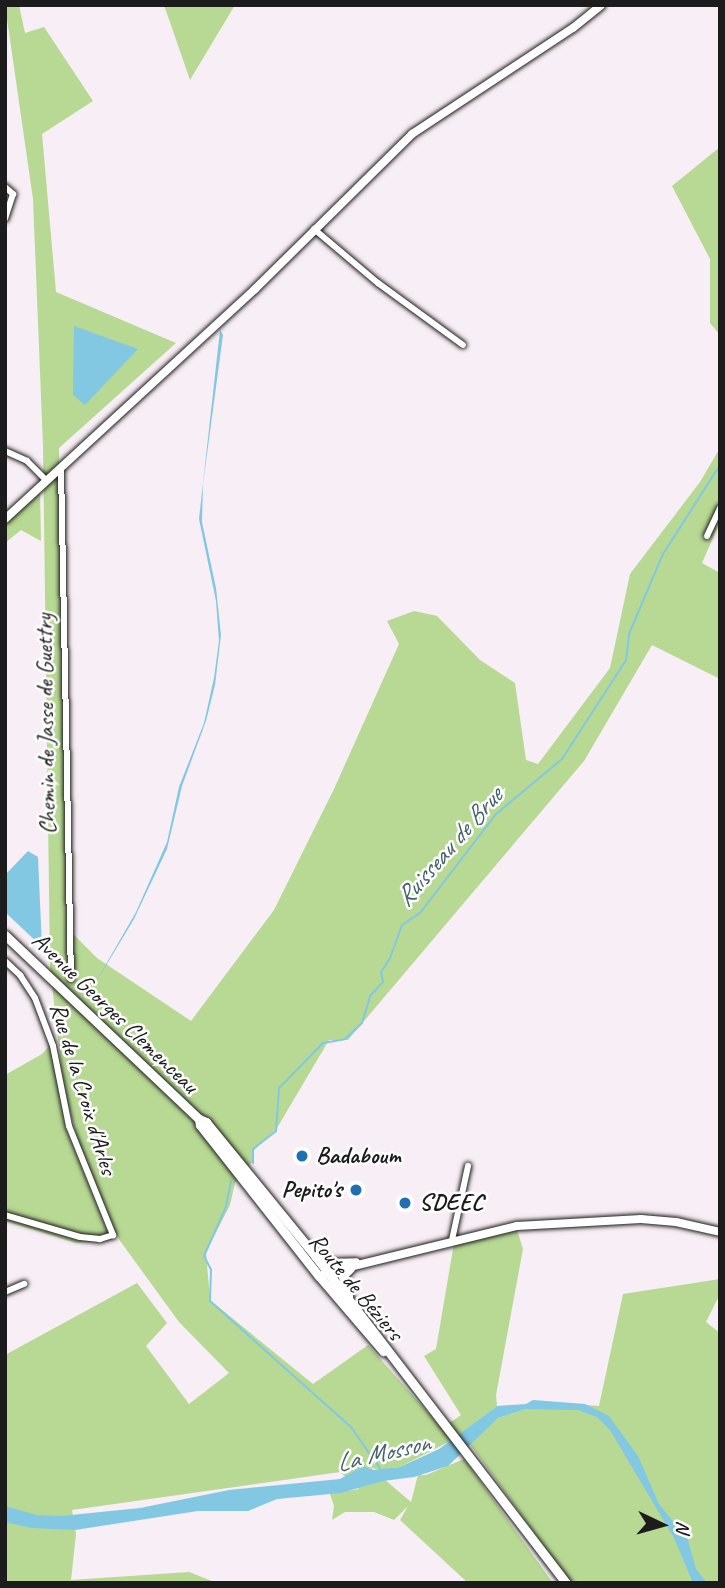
<!DOCTYPE html>
<html>
<head>
<meta charset="utf-8">
<style>
  body { margin:0 }
  #map { position:relative; width:725px; height:1588px; overflow:hidden; background:#f8eef5; font-family:Caveat,sans-serif }
  div>[style] { position:absolute }
  [style*='--x'] { left:calc(var(--x)*1px); top:calc(var(--y)*1px); width:calc(var(--w)*1px); rotate:calc(var(--a)*1deg) }
  .green>* { inset:0; background:#b7d993 }
  .water>* { inset:0; background:#82c8e3 }
  .stream>* { height:2px; margin:-1px; padding:0 1px; transform-origin:1px; border-radius:1px; background:#82c8e3 }
  .roads { filter:drop-shadow(0 0 2px #1c1c1c) drop-shadow(0 0 2px #1c1c1c) }
  .street>* { height:6px; margin:-3px; padding:0 3px; transform-origin:3px; border-radius:3px; background:#fff }
  .secondary>* { height:8px; margin:-4px; padding:0 4px; transform-origin:4px; border-radius:4px; background:#fff }
  .primary>* { height:9px; margin:-4.5px; padding:0 4.5px; transform-origin:4.5px; border-radius:4.5px; background:#fff }
  .dots>* { width:19px; height:19px; translate:-50% -50%; box-sizing:border-box; border:4px solid #fff; border-radius:50% }
  span { translate:-50% -50%; white-space:nowrap; text-align:center; line-height:1.15; -webkit-text-stroke:5px #fff; paint-order:stroke }
  .street-label { font-size:24px; color:#1c1c1c }
  .poi-label { font-size:24px; color:#1c1c1c; font-weight:700 }
  .left { translate:0 -50%; text-align:left }
  .right { translate:-100% -50%; text-align:right }
  .water-label { font-size:26px; color:#45616c; font-style:italic }
  .frame { position:absolute; inset:0; border:7px solid #1c1c1c; pointer-events:none }
  .north { position:absolute; left:627px; top:1490px; width:70px; height:70px; -webkit-text-stroke:5px #fff; paint-order:stroke; rotate:95deg; font-size:19px; font-weight:700; line-height:28px; text-align:center; color:#1c1c1c }
  .north::after { content:''; display:block; margin:auto; width:24px; height:32px; background:#1c1c1c; clip-path:polygon(50% 0,100% 100%,50% 72%,0 100%) }
</style>
</head>
<body>
<div id="map">
  <div class="green">
    <i style="clip-path:polygon(5px 5px,19px 5px,25px 33px,44px 27px,93px 101px,42px 134px,56px 292px,176px 343px,59px 448px,67px 928px,97px 958px,191px 1021px,274px 910px,334px 789px,399px 644px,387px 621px,414px 611px,437px 616px,480px 660px,515px 683px,526px 760px,538px 764px,610px 668px,630px 574px,700px 482px,720px 448px,720px 522px,702px 563px,720px 573px,720px 679px,652px 645px,584px 761px,348px 1040px,329px 1040px,277px 1128px,252px 1152px,252px 1162px,235px 1183px,230px 1205px,206px 1252px,210px 1300px,313px 1384px,368px 1345px,452px 1440px,400px 1467px,378px 1470px,370px 1467px,411px 1502px,418px 1475px,426px 1475px,464px 1459px,553px 1583px,468px 1583px,400px 1520px,408px 1506px,394px 1520px,374px 1512px,345px 1512px,332px 1520px,334px 1506px,330px 1494px,359px 1489px,340px 1472px,72px 1510px,76px 1534px,71px 1580px,189px 1572px,217px 1583px,5px 1583px,5px 1355px,137px 1283px,167px 1323px,146px 1346px,189px 1404px,229px 1373px,179px 1322px,118px 1238px,78px 1141px,63px 1085px,50px 966px,43px 446px,33px 199px)"></i>
    <i style="clip-path:polygon(164px 5px,235px 5px,190px 80px)"></i>
    <i style="clip-path:polygon(720px 147px,720px 335px,710px 323px,710px 259px,672px 186px)"></i>
    <i style="clip-path:polygon(40px 492px,41px 541px,21px 530px,5px 543px,5px 524px)"></i>
    <i style="clip-path:polygon(50px 1045px,66px 1129px,111px 1240px,76px 1243px,5px 1221px,5px 1075px,42px 1054px)"></i>
    <i style="clip-path:polygon(517px 1230px,523px 1249px,496px 1395px,497px 1406px,458px 1435px,448px 1424px,461px 1415px,424px 1356px,436px 1349px,454px 1243px)"></i>
    <i style="clip-path:polygon(720px 1279px,720px 1294px,706px 1322px,720px 1333px,720px 1583px,571px 1583px,469px 1443px,498px 1418px,526px 1409px,560px 1403px,599px 1406px,623px 1294px)"></i>
  </div>
  <div class="water">
    <i style="clip-path:polygon(74px 326px,138px 349px,85px 405px,73px 395px)"></i>
    <i style="clip-path:polygon(220px 330px,223px 335px,203px 484px,202px 522px,216px 588px,221px 635px,215px 685px,206px 721px,182px 786px,167px 849px,134px 919px,86px 999px,136px 912px,167px 842px,179px 787px,204px 723px,214px 678px,219px 641px,216px 601px,199px 519px)"></i>
    <i style="clip-path:polygon(28px 851px,38px 857px,42px 947px,5px 912px,5px 875px)"></i>
    <i style="clip-path:polygon(533px 1400px,585px 1404px,609px 1416px,638px 1456px,659px 1504px,688px 1540px,696px 1569px,707px 1583px,693px 1583px,674px 1538px,610px 1430px,597px 1417px,578px 1410px,526px 1409px,498px 1418px,448px 1466px,414px 1477px,383px 1481px,341px 1493px,277px 1499px,248px 1511px,198px 1511px,75px 1530px,31px 1528px,5px 1522px,5px 1506px,37px 1515px,61px 1516px,140px 1508px,229px 1490px,340px 1479px,363px 1466px,373px 1470px,400px 1467px,439px 1449px,497px 1406px,526px 1404px)"></i>
  </div>
  <div class="stream">
    <i style="--x:253;--y:1163;--w:14;--a:-90"></i>
    <i style="--x:253;--y:1149;--w:29;--a:-38"></i>
    <i style="--x:276;--y:1131;--w:43;--a:-86"></i>
    <i style="--x:279;--y:1088;--w:63;--a:-45.6"></i>
    <i style="--x:323;--y:1043;--w:22;--a:-10"></i>
    <i style="--x:345;--y:1039;--w:23;--a:-43"></i>
    <i style="--x:362;--y:1023;--w:28;--a:-73"></i>
    <i style="--x:370;--y:996;--w:19;--a:-47"></i>
    <i style="--x:383;--y:982;--w:10;--a:-101"></i>
    <i style="--x:381;--y:972;--w:17;--a:-57"></i>
    <i style="--x:390;--y:958;--w:35;--a:-70"></i>
    <i style="--x:402;--y:925;--w:22;--a:-34"></i>
    <i style="--x:420;--y:913;--w:125;--a:-52.5"></i>
    <i style="--x:496;--y:814;--w:86;--a:-39.8"></i>
    <i style="--x:562;--y:759;--w:118;--a:-57.1"></i>
    <i style="--x:626;--y:660;--w:26;--a:-83"></i>
    <i style="--x:629;--y:634;--w:87;--a:-67"></i>
    <i style="--x:663;--y:554;--w:106;--a:-57.4"></i>
    <i style="--x:231;--y:1181;--w:26;--a:101"></i>
    <i style="--x:226;--y:1207;--w:54;--a:114.2"></i>
    <i style="--x:204;--y:1256;--w:16;--a:63"></i>
    <i style="--x:211;--y:1270;--w:31;--a:92"></i>
    <i style="--x:210;--y:1301;--w:189;--a:41.8"></i>
    <i style="--x:351;--y:1427;--w:52;--a:55.1"></i>
  </div>
  <div class="roads">
    <div class="street">
      <i style="--x:5;--y:187;--w:11;--a:41"></i>
      <i style="--x:13;--y:194;--w:26;--a:108"></i>
      <i style="--x:314;--y:229;--w:84;--a:40.2"></i>
      <i style="--x:378;--y:283;--w:105;--a:36.1"></i>
      <i style="--x:5;--y:451;--w:24;--a:24"></i>
      <i style="--x:27;--y:461;--w:28;--a:45"></i>
      <i style="--x:61;--y:468;--w:511;--a:88.88"></i>
      <i style="--x:707;--y:536;--w:31;--a:-65"></i>
      <i style="--x:5;--y:961;--w:21;--a:43"></i>
      <i style="--x:20;--y:975;--w:27;--a:57"></i>
      <i style="--x:35;--y:998;--w:51;--a:69.4"></i>
      <i style="--x:53;--y:1046;--w:82;--a:78.7"></i>
      <i style="--x:69;--y:1126;--w:118;--a:68"></i>
      <i style="--x:113;--y:1235;--w:14;--a:163"></i>
      <i style="--x:100;--y:1239;--w:20;--a:-174"></i>
      <i style="--x:80;--y:1237;--w:78;--a:-163.7"></i>
      <i style="--x:452;--y:1240;--w:76;--a:-77.8"></i>
      <i style="--x:5;--y:1292;--w:21;--a:-23"></i>
    </div>
    <div class="secondary">
      <i style="--x:5;--y:519;--w:340;--a:-42.6"></i>
      <i style="--x:255;--y:289;--w:221;--a:-44.6"></i>
      <i style="--x:412;--y:134;--w:193;--a:-33.4"></i>
      <i style="--x:573;--y:28;--w:36;--a:-39"></i>
      <i style="--x:316;--y:1257;--w:18;--a:19"></i>
      <i style="--x:333;--y:1263;--w:23;--a:-2"></i>
      <i style="--x:325;--y:1273;--w:198;--a:-13.8"></i>
      <i style="--x:517;--y:1226;--w:124;--a:-3.2"></i>
      <i style="--x:641;--y:1219;--w:35;--a:5"></i>
      <i style="--x:676;--y:1222;--w:45;--a:12.8"></i>
      <i style="--x:349;--y:1296;--w:20;--a:-108"></i>
      <i style="--x:343;--y:1277;--w:11;--a:-45"></i>
    </div>
    <div class="primary">
      <i style="--x:5;--y:935;--w:267;--a:43.5"></i>
      <i style="--x:199;--y:1119;--w:8;--a:23"></i>
      <i style="--x:206;--y:1122;--w:174;--a:50.8"></i>
      <i style="--x:316;--y:1257;--w:411;--a:52.5"></i>
      <i style="--x:199;--y:1119;--w:6;--a:81"></i>
      <i style="--x:200;--y:1125;--w:192;--a:51.8"></i>
      <i style="--x:319;--y:1276;--w:99;--a:49.5"></i>
    </div>
  </div>
  <div class="dots">
    <i style="left:302px;top:1156px;background:#1f6fb2"></i>
    <i style="left:356px;top:1190px;background:#1f6fb2"></i>
    <i style="left:405px;top:1203px;background:#1f6fb2"></i>
  </div>
  <div class="street-label">
    <span style="left:46px;top:724px;rotate:-91deg">Chemin de Jasse de Guettry</span>
    <span style="left:115px;top:1013px;rotate:44deg">Avenue Georges Clemenceau</span>
    <span style="left:83px;top:1089px;rotate:73deg">Rue de la Croix d'Arles</span>
    <span style="left:356px;top:1287px;rotate:50deg">Route de Béziers</span>
  </div>
  <div class="poi-label">
    <span class="left" style="left:316px;top:1156px">Badaboum</span>
    <span class="right" style="left:342px;top:1190px">Pepito's</span>
    <span class="left" style="left:419px;top:1203px">SDEEC</span>
  </div>
  <div class="water-label">
    <span style="left:449px;top:847px;rotate:-49deg">Ruisseau de Brue</span>
    <span style="left:383px;top:1453px;rotate:-13deg">La Mosson</span>
  </div>
  <div class="frame"></div>
  <div class="north">N</div>
</div>
</body>
</html>
